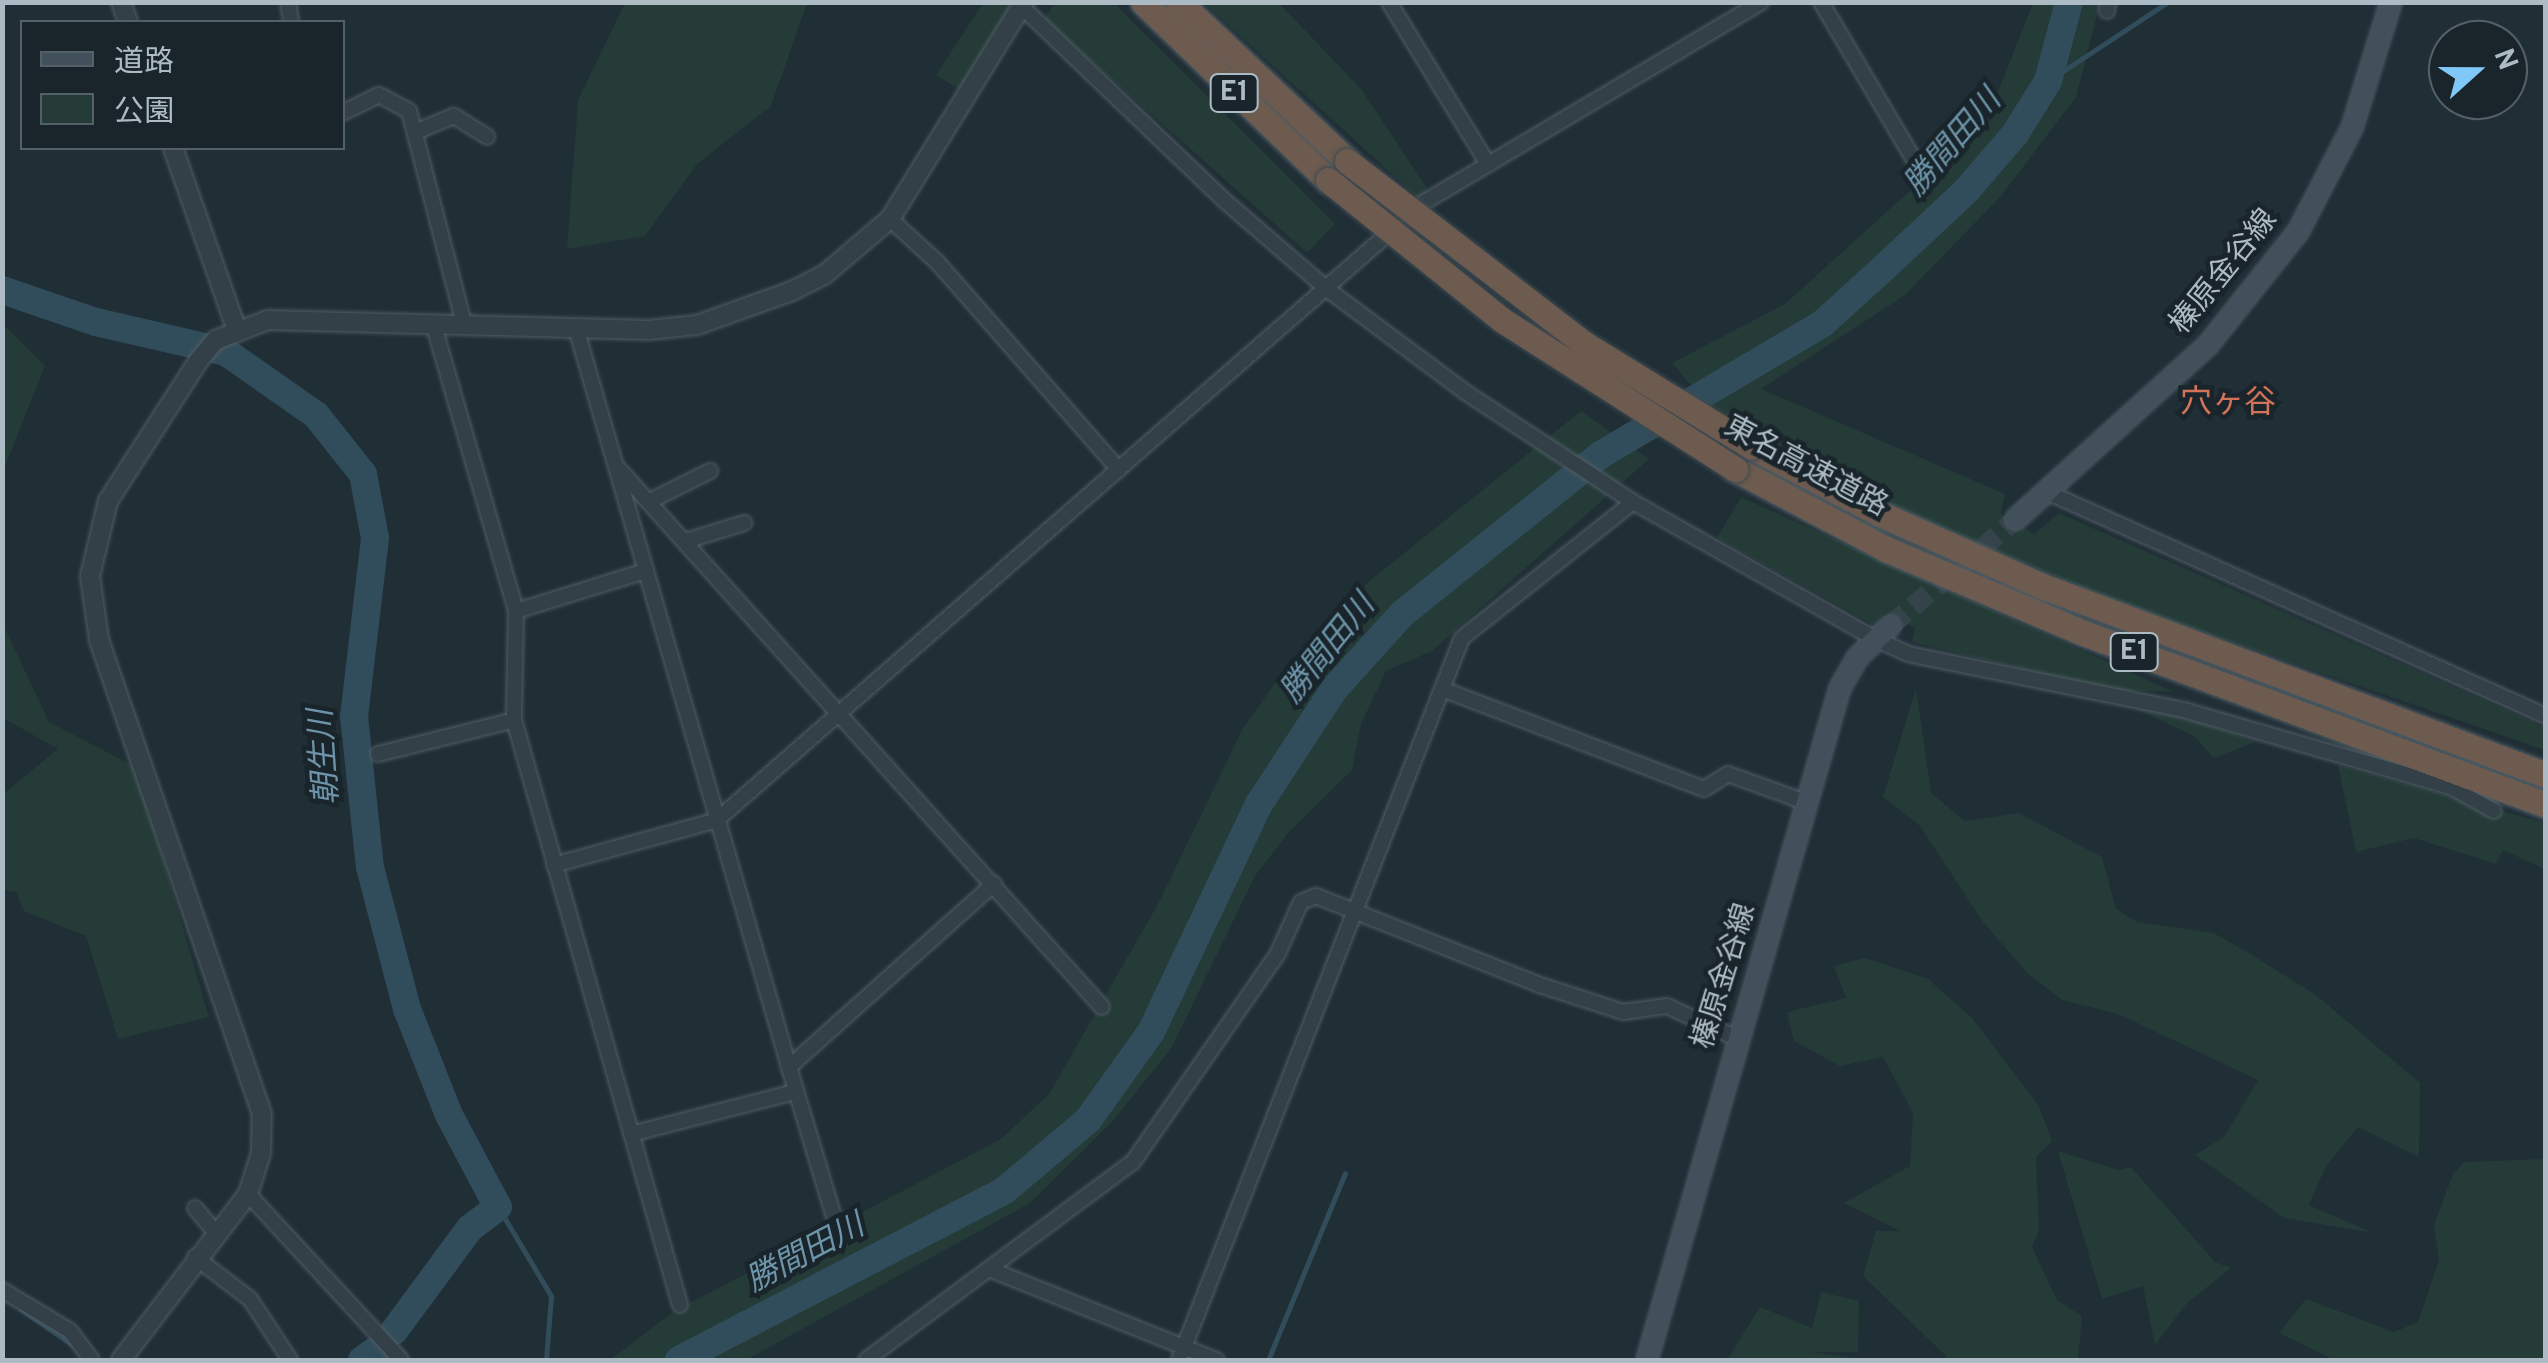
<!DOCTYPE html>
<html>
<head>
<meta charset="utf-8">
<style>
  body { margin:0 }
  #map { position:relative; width:2548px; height:1363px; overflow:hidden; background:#202e36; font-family:Overpass,"Noto Sans JP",sans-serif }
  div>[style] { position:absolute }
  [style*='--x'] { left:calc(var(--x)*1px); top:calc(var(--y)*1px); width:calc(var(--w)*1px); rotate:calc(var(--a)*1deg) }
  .green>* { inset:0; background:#243b37 }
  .stream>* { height:5px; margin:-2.5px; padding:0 2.5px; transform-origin:2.5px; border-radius:2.5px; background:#314d5b }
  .river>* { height:28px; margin:-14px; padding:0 14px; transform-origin:14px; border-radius:14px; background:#314d5b }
  .secondary-tunnel>* { height:20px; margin-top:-10px; transform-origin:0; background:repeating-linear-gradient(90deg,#35434b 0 20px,transparent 0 30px) }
  .roads { filter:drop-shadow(0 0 2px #505d65) drop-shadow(0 0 2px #505d65) }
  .minor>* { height:14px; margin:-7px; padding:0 7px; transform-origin:7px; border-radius:7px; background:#334047 }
  .tertiary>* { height:18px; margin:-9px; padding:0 9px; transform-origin:9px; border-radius:9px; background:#334047 }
  .secondary>* { height:20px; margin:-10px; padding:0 10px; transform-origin:10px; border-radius:10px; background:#41505a }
  .motorway>* { height:25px; margin:-12.5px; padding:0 12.5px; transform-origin:12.5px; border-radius:12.5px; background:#6d5b50 }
  .bridges { filter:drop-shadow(0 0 2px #3e4a51) drop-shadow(0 0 2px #3e4a51) }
  .motorway-bridge>* { height:25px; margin:-12.5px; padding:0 12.5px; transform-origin:12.5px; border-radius:12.5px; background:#6d5b50 }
  span { translate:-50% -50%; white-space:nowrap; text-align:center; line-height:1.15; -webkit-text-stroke:9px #19242b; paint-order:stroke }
  .shield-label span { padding:2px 8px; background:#19242b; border:2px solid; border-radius:8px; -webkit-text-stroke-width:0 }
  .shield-label { font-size:28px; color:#adbbc4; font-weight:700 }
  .street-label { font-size:30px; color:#adbbc4 }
  .water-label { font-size:32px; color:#6d94a8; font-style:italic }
  .neighbourhood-label { font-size:32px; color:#d2735a }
  .frame { position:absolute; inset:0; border:5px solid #adbbc4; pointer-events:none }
  .legend { position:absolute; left:20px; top:20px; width:325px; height:130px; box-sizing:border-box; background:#19242b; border:2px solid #546068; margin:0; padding:12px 18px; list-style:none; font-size:30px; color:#adbbc4 }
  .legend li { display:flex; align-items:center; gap:20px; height:50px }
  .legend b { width:50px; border:2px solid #546068 }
  .north { position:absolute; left:2428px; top:20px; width:100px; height:100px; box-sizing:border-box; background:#19242b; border:2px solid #546068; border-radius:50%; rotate:69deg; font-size:28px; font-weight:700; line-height:40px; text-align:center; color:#adbbc4 }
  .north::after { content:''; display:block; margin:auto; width:35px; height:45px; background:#7fc8f7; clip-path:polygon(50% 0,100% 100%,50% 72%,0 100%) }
</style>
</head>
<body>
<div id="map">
  <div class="green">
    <i style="clip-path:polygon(625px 3px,807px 3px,771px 106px,697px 164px,645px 236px,567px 249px,578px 100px)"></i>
    <i style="clip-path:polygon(983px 3px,1012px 3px,960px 90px,936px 75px)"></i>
    <i style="clip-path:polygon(1055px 3px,1114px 3px,1335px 224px,1307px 253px,1044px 19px)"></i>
    <i style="clip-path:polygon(1204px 3px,1279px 3px,1362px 90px,1430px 193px,1418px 198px)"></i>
    <i style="clip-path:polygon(2033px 3px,2100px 3px,2076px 97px,2001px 196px,1905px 295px,1761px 389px,2005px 494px,2001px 514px,2034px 534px,2059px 513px,2545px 727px,2545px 750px,2133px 608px,1914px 518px,1716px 415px,1672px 363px,1785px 304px,1913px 188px,1992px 107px)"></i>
    <i style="clip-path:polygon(3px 324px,45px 366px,3px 472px)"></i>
    <i style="clip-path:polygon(1581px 411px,1649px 459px,1432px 651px,1386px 671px,1361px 724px,1352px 770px,1288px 833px,1255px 876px,1171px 1049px,1111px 1123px,1030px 1203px,746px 1360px,610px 1360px,673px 1312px,1001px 1139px,1049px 1094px,1158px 904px,1243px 728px,1278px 679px,1334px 627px,1368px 582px)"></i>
    <i style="clip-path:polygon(1741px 497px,2174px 692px,2110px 690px,1912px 642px,1915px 628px,1886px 613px,1872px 624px,1717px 538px)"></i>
    <i style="clip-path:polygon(2px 622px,49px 722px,136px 767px,209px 1017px,118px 1039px,86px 936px,24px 911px,16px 892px,3px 890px,3px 794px,58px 749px,3px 718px)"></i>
    <i style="clip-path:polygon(1916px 688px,1931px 793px,1965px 821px,2019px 813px,2102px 857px,2116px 909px,2137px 922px,2214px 933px,2252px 955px,2316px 995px,2420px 1083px,2419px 1157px,2358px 1127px,2326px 1166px,2309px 1205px,2373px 1233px,2284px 1218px,2195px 1155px,2224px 1137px,2258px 1080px,2118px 1014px,2062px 1000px,2028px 974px,1983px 922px,1920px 826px,1883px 797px)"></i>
    <i style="clip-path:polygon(2135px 708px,2181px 714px,2255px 742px,2214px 758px,2194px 736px)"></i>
    <i style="clip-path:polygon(2338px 765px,2545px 823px,2545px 869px,2503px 850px,2496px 864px,2414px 838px,2356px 852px)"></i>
    <i style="clip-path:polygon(1865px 958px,1928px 979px,1972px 1018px,2039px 1106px,2052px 1141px,2036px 1157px,2039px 1230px,2032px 1247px,2057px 1300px,2082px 1316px,2078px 1360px,1935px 1360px,1947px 1357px,1863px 1276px,1876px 1231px,1900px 1231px,1844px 1203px,1910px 1166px,1913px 1113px,1883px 1057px,1840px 1066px,1794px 1041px,1787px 1012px,1846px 998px,1834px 966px)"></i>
    <i style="clip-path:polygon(2058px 1151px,2118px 1170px,2131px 1167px,2215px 1262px,2231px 1268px,2187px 1303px,2155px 1345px,2143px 1286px,2102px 1299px)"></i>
    <i style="clip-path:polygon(2545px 1159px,2545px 1360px,2335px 1360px,2279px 1333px,2306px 1299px,2394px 1332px,2418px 1322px,2439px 1260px,2434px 1225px,2453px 1174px,2464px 1162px)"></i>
    <i style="clip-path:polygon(1821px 1292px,1859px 1301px,1858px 1352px,1811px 1352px,1870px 1360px,1727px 1360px,1760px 1307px,1812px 1328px)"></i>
  </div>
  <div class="stream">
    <i style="--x:2048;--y:81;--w:144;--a:-33.4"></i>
    <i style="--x:498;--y:1207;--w:104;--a:59.2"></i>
    <i style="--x:551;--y:1296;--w:64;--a:94.5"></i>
    <i style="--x:22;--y:1310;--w:63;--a:34.7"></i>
    <i style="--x:1268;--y:1360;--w:202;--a:-67.6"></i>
  </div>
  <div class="river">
    <i style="--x:2;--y:290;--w:99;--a:18.8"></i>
    <i style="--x:96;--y:322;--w:133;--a:13"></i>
    <i style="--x:226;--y:352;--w:110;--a:35"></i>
    <i style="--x:316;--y:415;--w:75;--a:51.5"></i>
    <i style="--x:363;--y:474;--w:65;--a:79.4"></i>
    <i style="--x:375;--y:538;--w:179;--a:96.7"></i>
    <i style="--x:354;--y:716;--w:152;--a:84"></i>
    <i style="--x:370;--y:867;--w:147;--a:75.4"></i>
    <i style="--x:407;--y:1009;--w:114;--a:68.4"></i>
    <i style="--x:449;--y:1115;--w:104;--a:62"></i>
    <i style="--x:498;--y:1207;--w:35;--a:143"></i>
    <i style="--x:470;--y:1228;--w:128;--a:126.4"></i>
    <i style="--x:362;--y:1360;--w:16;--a:-35"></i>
    <i style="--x:679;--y:1360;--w:368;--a:-27.5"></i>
    <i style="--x:1005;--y:1190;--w:109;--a:-40.1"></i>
    <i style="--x:1088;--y:1120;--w:108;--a:-54.4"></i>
    <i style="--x:1151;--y:1032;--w:252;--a:-64.7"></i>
    <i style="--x:1259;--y:804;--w:139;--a:-56.8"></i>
    <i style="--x:1335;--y:688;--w:100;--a:-47.8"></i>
    <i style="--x:1402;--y:614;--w:256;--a:-38.7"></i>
    <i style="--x:1602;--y:454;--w:256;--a:-30.6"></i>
    <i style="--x:1822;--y:324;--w:72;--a:-42.2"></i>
    <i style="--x:1875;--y:276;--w:125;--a:-43"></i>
    <i style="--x:1966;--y:191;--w:75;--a:-49.3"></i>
    <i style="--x:2015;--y:134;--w:62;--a:-58.1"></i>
    <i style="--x:2048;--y:81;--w:82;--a:-75.1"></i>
  </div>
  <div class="secondary-tunnel">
    <i style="--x:1890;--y:626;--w:165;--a:-40.3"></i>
  </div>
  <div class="roads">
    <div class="minor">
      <i style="--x:288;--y:2;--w:20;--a:81"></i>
      <i style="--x:1389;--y:2;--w:190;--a:58.6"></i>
      <i style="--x:1821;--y:2;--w:187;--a:59.5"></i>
      <i style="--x:1022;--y:7;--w:281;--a:43.7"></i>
      <i style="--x:1225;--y:201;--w:135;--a:40.8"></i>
      <i style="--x:1327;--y:289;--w:172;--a:36.7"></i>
      <i style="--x:1465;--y:392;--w:201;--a:33.2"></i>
      <i style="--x:1633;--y:502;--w:278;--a:29.5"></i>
      <i style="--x:1875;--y:639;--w:36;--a:24"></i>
      <i style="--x:1908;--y:654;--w:285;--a:11.5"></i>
      <i style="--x:2187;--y:711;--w:275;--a:16.1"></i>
      <i style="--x:2451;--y:787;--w:49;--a:29.2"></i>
      <i style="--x:2107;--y:11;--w:9;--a:-84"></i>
      <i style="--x:342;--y:113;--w:41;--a:-25.9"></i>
      <i style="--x:379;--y:95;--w:34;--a:28"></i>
      <i style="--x:409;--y:111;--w:219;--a:75.5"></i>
      <i style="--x:418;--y:131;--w:39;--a:-23"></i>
      <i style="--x:454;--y:116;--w:39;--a:32"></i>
      <i style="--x:890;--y:219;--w:64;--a:42.5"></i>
      <i style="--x:937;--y:262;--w:276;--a:48.8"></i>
      <i style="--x:433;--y:323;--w:300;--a:73.9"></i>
      <i style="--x:516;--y:611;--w:109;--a:91.1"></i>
      <i style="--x:514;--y:720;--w:608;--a:74.16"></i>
      <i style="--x:576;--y:328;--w:769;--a:73.92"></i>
      <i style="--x:618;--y:468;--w:724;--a:48.08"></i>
      <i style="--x:2047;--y:492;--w:547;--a:24.18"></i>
      <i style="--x:652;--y:500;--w:65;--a:-26.6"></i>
      <i style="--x:689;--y:540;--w:58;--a:-17.2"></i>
      <i style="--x:516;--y:611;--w:135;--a:-17.2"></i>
      <i style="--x:1442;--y:689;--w:280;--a:20.9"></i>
      <i style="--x:1704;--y:789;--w:28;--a:-32"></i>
      <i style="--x:1728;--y:774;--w:85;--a:19.9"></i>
      <i style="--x:378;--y:754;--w:140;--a:-14"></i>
      <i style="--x:554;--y:865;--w:169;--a:-15.4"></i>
      <i style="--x:717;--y:820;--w:938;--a:-41.15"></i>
      <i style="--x:1423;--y:203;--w:393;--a:-30.7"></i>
      <i style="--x:631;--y:1134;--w:169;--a:-14.4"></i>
      <i style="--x:248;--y:1194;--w:226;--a:47.3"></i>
      <i style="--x:195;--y:1208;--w:31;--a:50"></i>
      <i style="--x:834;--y:1217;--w:157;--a:-106.7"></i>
      <i style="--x:789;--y:1067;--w:275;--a:-41.8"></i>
      <i style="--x:195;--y:1257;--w:69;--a:37.4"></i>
      <i style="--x:250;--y:1299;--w:73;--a:56.7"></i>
      <i style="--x:994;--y:1271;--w:240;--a:21.8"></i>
      <i style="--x:2;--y:1290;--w:79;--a:31.1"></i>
      <i style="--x:70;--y:1331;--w:36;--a:53"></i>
      <i style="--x:866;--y:1360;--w:332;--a:-36.6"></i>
      <i style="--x:1133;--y:1162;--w:252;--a:-55.2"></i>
      <i style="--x:1277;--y:955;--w:58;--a:-65.6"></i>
      <i style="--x:1301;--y:902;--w:16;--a:-22"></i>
      <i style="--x:1316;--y:896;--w:241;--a:21.7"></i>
      <i style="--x:1540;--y:985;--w:87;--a:18"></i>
      <i style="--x:1623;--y:1012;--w:44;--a:-7.8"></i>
      <i style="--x:1667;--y:1006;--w:78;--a:24.9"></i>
      <i style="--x:1179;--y:1360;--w:775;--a:-68.6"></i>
      <i style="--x:1462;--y:638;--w:218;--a:-38.5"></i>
    </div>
    <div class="tertiary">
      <i style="--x:121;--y:2;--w:21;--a:71"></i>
      <i style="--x:173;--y:148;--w:191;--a:70.7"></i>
      <i style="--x:121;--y:1360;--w:209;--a:-52.6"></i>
      <i style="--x:248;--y:1194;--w:43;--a:-72.4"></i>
      <i style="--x:261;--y:1153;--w:39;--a:-89"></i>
      <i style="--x:262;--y:1114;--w:501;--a:-108.98"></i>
      <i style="--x:99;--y:640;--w:65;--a:-98"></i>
      <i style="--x:90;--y:576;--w:77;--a:-76.5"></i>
      <i style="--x:108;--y:501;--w:168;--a:-57.2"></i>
      <i style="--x:199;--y:360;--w:26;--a:-50"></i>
      <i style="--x:216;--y:340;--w:56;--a:-21"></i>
      <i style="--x:268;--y:320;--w:381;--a:1.5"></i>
      <i style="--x:649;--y:330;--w:48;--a:-5.9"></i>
      <i style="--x:697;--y:325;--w:101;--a:-19.7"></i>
      <i style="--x:792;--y:291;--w:36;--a:-27"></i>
      <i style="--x:824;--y:275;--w:87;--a:-40.3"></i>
      <i style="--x:890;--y:219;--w:255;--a:-58.3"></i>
    </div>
    <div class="secondary">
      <i style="--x:2016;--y:519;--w:259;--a:-42.2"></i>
      <i style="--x:2208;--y:345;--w:144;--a:-51.5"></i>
      <i style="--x:2298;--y:232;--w:117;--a:-62.6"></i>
      <i style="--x:2352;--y:128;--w:132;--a:-72.8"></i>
      <i style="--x:1647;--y:1360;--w:699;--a:-73.98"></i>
      <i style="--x:1840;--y:688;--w:34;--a:-60"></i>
      <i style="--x:1857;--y:658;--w:46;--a:-44.1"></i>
    </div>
    <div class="motorway">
      <i style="--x:1143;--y:2;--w:257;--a:43.9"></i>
      <i style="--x:1179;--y:2;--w:231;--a:43.4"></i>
      <i style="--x:1752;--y:447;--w:142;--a:27.6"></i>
      <i style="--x:1878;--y:513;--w:180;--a:24"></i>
      <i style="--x:2042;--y:586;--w:538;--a:20.56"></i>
      <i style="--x:1735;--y:469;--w:173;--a:27.9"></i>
      <i style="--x:1888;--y:550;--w:210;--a:23"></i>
      <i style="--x:2081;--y:632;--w:496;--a:20.4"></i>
    </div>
  </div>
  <div class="bridges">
    <div class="motorway-bridge">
      <i style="--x:1347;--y:161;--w:298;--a:37.6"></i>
      <i style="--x:1583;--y:343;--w:198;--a:31.6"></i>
      <i style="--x:1328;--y:180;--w:223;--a:38.8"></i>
      <i style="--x:1502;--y:320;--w:277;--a:32.6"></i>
    </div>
  </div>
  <div class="shield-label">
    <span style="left:1234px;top:93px">E1</span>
    <span style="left:2134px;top:652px">E1</span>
  </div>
  <div class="street-label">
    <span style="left:2225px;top:273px;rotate:-51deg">榛原金谷線</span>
    <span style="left:1805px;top:468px;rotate:28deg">東名高速道路</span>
    <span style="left:1726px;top:977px;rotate:-73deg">榛原金谷線</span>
  </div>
  <div class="water-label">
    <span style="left:1954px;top:144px;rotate:-49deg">勝間田川</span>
    <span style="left:1329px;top:650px;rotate:-51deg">勝間田川</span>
    <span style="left:326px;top:757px;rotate:-94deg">朝生川</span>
    <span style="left:806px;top:1255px;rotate:-28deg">勝間田川</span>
  </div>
  <div class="neighbourhood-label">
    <span style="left:2228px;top:404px">穴ヶ谷</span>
  </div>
  <div class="frame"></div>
  <ul class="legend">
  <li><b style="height:12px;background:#41505a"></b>道路</li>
  <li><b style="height:28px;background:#243b37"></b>公園</li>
  </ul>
  <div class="north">N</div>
</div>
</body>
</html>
